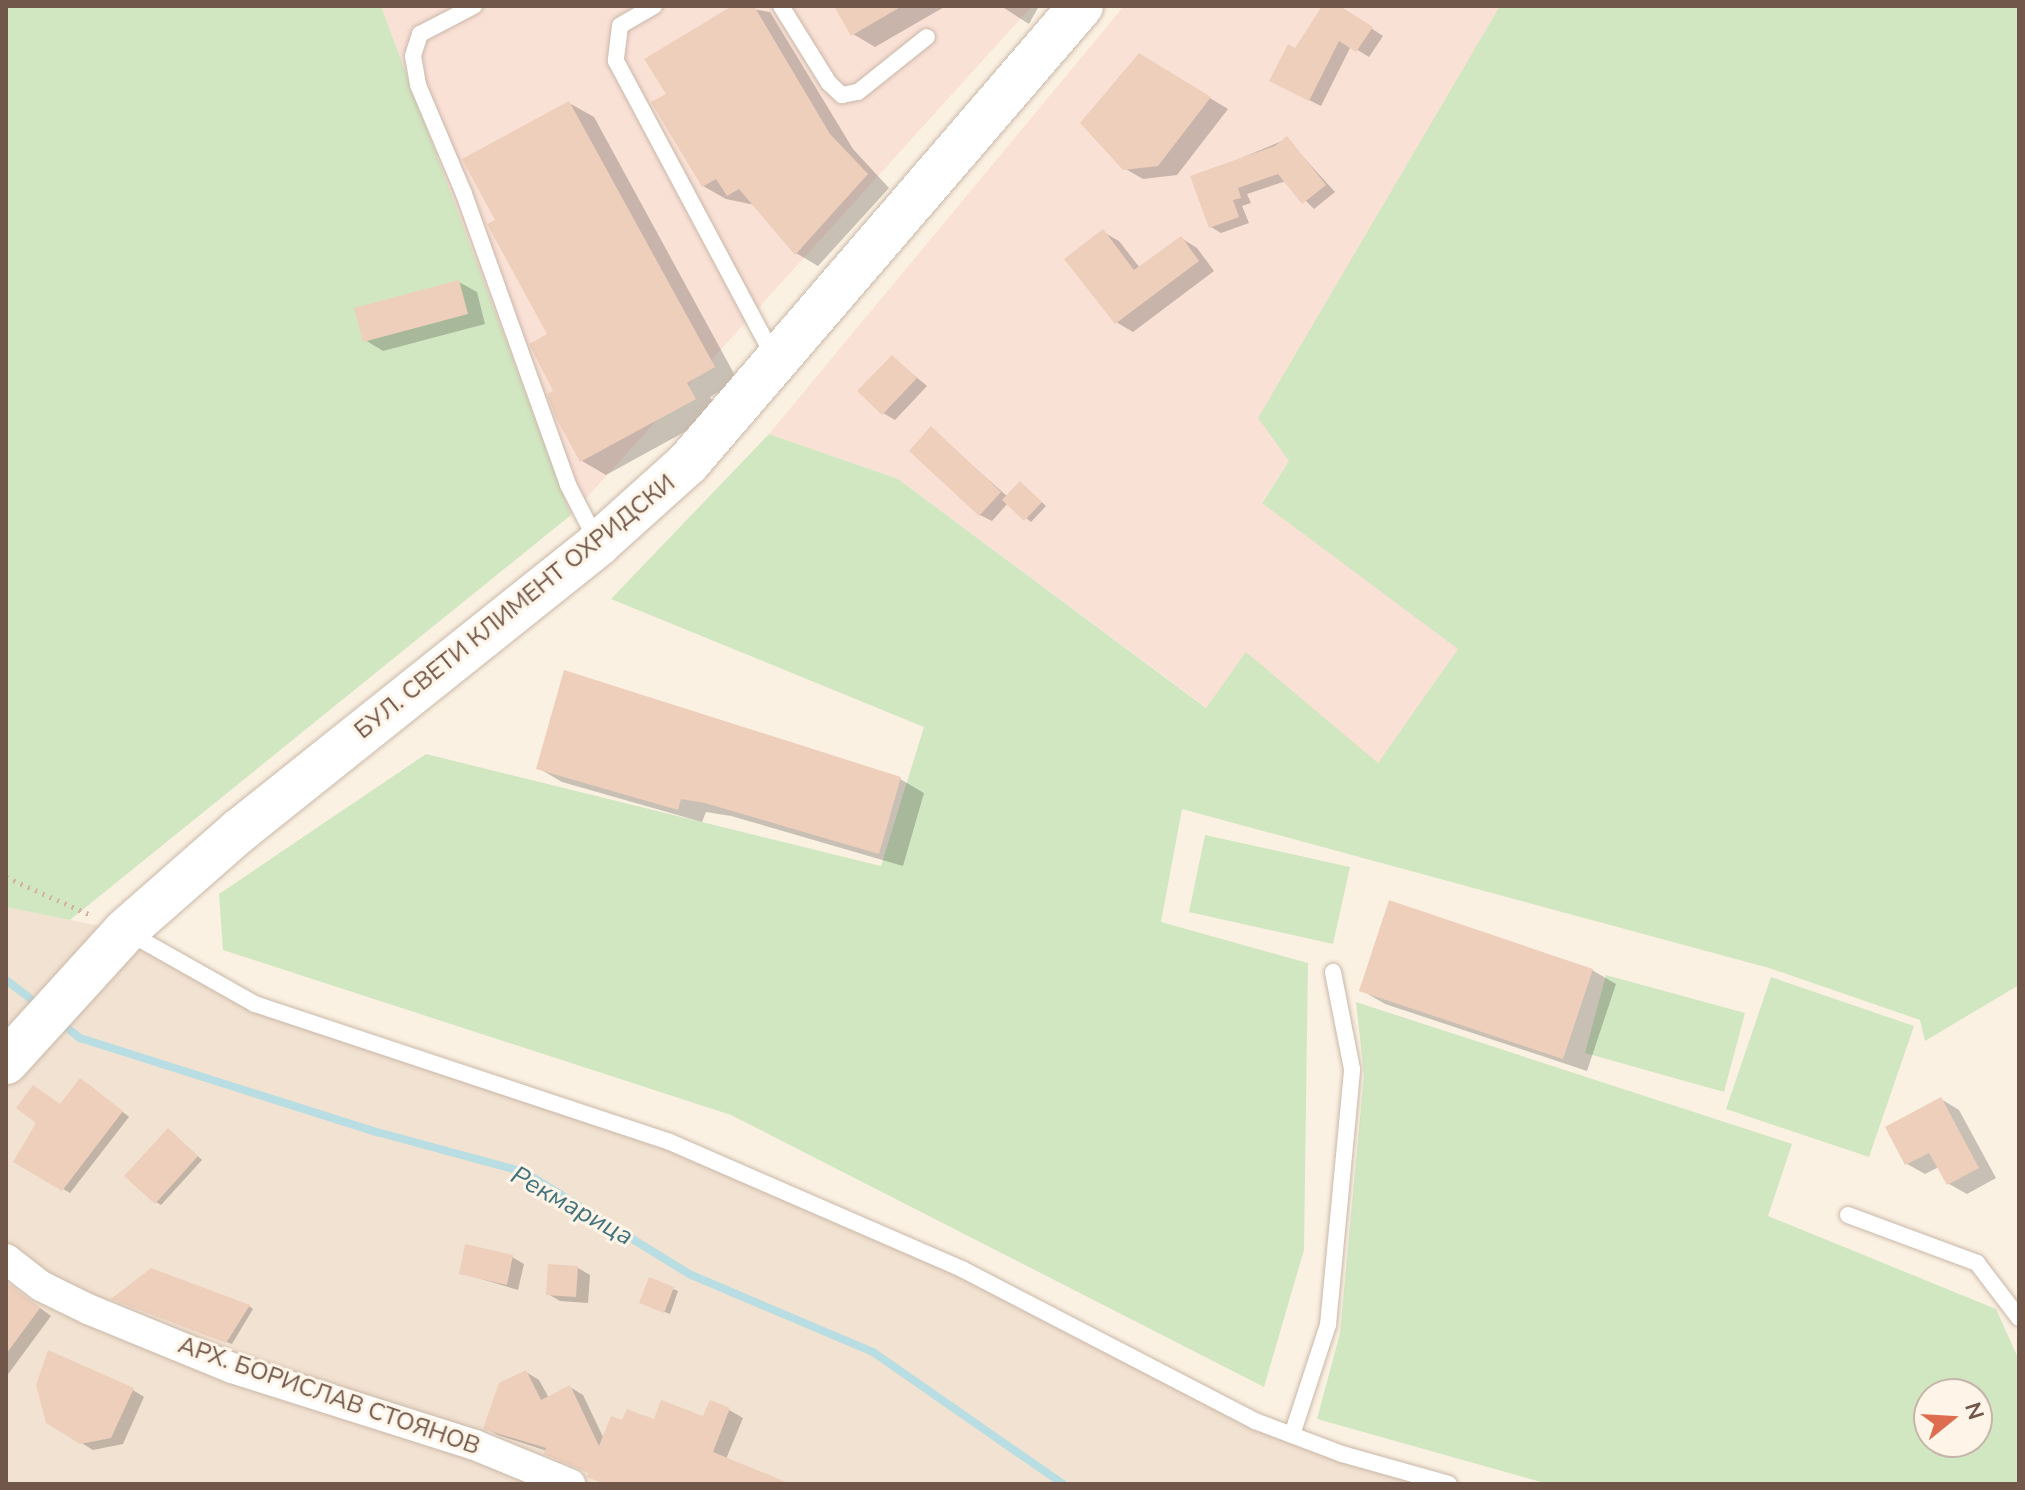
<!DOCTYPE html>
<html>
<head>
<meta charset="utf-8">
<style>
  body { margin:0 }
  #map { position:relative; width:2025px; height:1490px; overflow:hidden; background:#fbf1e2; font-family:"Nunito Sans",sans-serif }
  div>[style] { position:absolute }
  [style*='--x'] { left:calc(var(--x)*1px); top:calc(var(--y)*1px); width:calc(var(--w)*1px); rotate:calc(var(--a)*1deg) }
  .residential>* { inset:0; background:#f2e2d1 }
  .commercial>* { inset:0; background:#fae1d6 }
  .green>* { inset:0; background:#d1e7c2 }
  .shadow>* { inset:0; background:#0003 }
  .stream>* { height:8px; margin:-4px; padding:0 4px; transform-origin:4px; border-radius:4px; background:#b8dde2 }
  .building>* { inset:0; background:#eecfbb }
  .path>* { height:5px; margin-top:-2.5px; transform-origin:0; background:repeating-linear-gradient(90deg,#d3b29f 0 2px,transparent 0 8px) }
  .roads { filter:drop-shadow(0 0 2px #cab8a9) drop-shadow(0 0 2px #cab8a9) }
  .lane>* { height:16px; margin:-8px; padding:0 8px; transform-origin:8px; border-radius:8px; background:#fff }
  .street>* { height:30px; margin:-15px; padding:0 15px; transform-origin:15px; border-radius:15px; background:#fff }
  .secondary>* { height:44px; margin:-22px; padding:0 22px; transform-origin:22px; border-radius:22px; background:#fff }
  span { translate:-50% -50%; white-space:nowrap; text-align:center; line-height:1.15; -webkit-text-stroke:6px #fef5e8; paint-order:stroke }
  .street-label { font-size:24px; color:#70574a }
  .water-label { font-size:26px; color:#43737c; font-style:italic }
  .frame { position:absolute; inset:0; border:8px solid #70574a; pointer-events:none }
  .north { position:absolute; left:1913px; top:1378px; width:80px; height:80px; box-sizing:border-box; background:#fef5e8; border:2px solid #c5b6a9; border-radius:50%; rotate:72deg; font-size:22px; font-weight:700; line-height:32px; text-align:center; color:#70574a }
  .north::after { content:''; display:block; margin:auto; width:28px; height:36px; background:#de6c4e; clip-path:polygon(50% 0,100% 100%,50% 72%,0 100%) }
</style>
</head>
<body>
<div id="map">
  <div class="residential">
    <i style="clip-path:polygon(6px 907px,125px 931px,255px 1004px,670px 1142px,962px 1269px,1255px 1421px,1449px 1484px,6px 1484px)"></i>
  </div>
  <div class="commercial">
    <i style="clip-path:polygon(381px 6px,1032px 6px,571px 515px)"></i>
    <i style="clip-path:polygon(1124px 6px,1500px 6px,1289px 461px,1262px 502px,1459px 649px,1378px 764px,1246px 653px,1207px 708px,898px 479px,769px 434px)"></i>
  </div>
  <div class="green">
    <i style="clip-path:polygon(6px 6px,381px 6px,571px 515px,70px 920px,6px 907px)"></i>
    <i style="clip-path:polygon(1500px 6px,2019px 6px,2019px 985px,1925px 1041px,1920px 1020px,1769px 968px,1182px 809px,1161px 922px,1308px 963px,1304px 1250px,1264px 1387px,731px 1115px,223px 950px,219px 894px,426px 754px,881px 866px,924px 727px,611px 599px,769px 434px,898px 479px,1206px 708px,1246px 652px,1378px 763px,1458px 649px,1262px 503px,1289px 461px,1258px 418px)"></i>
    <i style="clip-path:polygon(1205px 835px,1350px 867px,1333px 944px,1189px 912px)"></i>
    <i style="clip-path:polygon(1606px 975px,1745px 1013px,1724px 1092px,1585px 1053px)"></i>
    <i style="clip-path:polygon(1771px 977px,1914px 1026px,1869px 1157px,1726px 1109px)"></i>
    <i style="clip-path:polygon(evenodd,1356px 1002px,1792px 1144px,1768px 1216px,1996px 1309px,2019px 1360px,2019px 1484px,1548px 1484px,1317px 1419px,1340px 1333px,1364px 1075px,1356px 1002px,1977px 1394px,1977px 1442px,1929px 1442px,1929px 1394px,1977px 1394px)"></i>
  </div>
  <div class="shadow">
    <i style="clip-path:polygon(735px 6px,770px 12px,853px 149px,889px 188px,818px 266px,796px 253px,755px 205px,726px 199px,703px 186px,668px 94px)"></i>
    <i style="clip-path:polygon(836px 6px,946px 6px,875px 47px,853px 34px)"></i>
    <i style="clip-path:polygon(1001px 6px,1039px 6px,1029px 24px)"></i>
    <i style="clip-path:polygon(1324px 6px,1338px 6px,1383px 36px,1369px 57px,1351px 46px,1321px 106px,1283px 87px,1296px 50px)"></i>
    <i style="clip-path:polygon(1157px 66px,1228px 109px,1177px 175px,1143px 179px,1124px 168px)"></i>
    <i style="clip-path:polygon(569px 103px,594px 117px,738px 381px,710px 397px,719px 413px,606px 475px,582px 461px,555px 392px,550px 335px,498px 221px)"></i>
    <i style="clip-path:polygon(1287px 139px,1335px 192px,1314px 209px,1286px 181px,1247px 194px,1251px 203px,1242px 206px,1249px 223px,1221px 233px,1211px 227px,1193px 178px)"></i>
    <i style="clip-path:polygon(1103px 232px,1119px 241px,1140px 268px,1181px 238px,1197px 248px,1214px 271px,1133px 332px,1116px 322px)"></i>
    <i style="clip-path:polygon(459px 282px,477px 292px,485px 324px,383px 351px,365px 340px)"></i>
    <i style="clip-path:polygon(892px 357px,927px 386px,895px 420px,883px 413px)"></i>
    <i style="clip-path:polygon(931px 429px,1008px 497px,1025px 487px,1046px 506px,1031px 522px,1008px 503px,992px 521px,980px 515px)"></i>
    <i style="clip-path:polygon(565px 673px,900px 779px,924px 793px,903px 866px,731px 816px,706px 812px,702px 822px,562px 782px,538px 768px)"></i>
    <i style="clip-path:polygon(1592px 970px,1616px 984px,1587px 1071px,1385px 1004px,1361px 990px)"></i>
    <i style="clip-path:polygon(88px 1084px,129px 1117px,70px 1193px,16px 1161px,61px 1106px)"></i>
    <i style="clip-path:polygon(1941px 1099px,1959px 1110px,1996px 1178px,1967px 1194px,1949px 1184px,1939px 1167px,1925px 1174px,1907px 1164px)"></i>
    <i style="clip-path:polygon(173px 1134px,202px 1160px,161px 1205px,156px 1202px)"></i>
    <i style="clip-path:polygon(512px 1257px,524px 1264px,518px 1290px,461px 1273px)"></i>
    <i style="clip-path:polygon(578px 1268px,590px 1275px,588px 1303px,560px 1301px,548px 1294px)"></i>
    <i style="clip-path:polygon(6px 1283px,51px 1316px,6px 1377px)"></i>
    <i style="clip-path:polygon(673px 1289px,678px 1291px,670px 1314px,647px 1305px)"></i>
    <i style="clip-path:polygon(118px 1301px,249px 1306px,253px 1309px,232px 1344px)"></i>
    <i style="clip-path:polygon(526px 1372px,539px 1380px,549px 1398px,570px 1387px,583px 1395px,604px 1439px,623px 1423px,704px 1419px,711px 1403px,729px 1410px,743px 1418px,726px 1459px,776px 1484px,610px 1484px,547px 1451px,498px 1435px,485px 1428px)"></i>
    <i style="clip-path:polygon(133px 1390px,144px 1397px,123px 1444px,93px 1450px,47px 1422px)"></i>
  </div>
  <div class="stream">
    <i style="--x:6;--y:980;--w:43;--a:37.4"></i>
    <i style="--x:60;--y:1022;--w:26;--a:39"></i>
    <i style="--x:80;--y:1038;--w:312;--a:17.6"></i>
    <i style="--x:377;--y:1132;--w:152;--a:15.2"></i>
    <i style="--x:524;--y:1172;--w:194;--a:31.7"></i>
    <i style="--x:689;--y:1274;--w:200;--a:23"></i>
    <i style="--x:873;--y:1352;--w:231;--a:34.8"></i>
  </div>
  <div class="building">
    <i style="clip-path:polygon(732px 6px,754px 6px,830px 134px,868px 174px,795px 255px,739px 189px,727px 196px,716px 179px,702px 187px,651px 102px,666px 94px,644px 59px)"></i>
    <i style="clip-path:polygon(834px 6px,902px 6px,851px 36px)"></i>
    <i style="clip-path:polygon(1322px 6px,1340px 6px,1373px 27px,1356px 52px,1339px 41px,1309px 101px,1269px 81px,1288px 44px,1295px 48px)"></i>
    <i style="clip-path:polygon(1139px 53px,1211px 97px,1158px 166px,1123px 170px,1080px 123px)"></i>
    <i style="clip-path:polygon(569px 101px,715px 367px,687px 383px,696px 399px,580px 462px,556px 418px,547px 394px,553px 391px,529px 344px,547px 334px,487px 224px,495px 220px,462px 159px)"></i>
    <i style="clip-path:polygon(1287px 136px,1326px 185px,1302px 204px,1278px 174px,1238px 188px,1241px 198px,1233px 200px,1239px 217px,1209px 228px,1190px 176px,1275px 146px)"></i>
    <i style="clip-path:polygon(1103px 229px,1134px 270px,1181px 236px,1199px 261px,1115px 324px,1064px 259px)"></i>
    <i style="clip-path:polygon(459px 280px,468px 314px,363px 342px,354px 308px)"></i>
    <i style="clip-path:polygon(892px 355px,917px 378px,882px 415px,857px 391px)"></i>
    <i style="clip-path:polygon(931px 426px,1001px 492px,979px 516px,909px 451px)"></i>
    <i style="clip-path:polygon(1020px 481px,1042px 502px,1024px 521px,1002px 500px)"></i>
    <i style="clip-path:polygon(564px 670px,901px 777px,879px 854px,705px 803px,681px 799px,678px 810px,536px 769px)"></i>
    <i style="clip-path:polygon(1389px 900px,1593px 969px,1563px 1059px,1359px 991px)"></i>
    <i style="clip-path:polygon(80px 1078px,123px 1111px,62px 1191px,13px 1162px,36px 1123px,16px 1108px,33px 1085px,60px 1104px)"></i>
    <i style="clip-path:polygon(1941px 1097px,1979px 1168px,1947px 1185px,1929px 1153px,1905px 1165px,1885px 1127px)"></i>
    <i style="clip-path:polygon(168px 1128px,198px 1156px,155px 1204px,124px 1176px)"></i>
    <i style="clip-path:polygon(465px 1244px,513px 1255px,507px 1285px,459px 1274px)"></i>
    <i style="clip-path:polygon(548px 1264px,578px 1266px,576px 1297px,546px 1295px)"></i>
    <i style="clip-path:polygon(151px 1268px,250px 1305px,226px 1343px,111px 1299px)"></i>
    <i style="clip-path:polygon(649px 1277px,674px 1287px,664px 1313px,639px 1303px)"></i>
    <i style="clip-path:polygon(6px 1282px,40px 1308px,6px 1354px)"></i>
    <i style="clip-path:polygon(48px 1350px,134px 1388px,111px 1438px,80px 1444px,46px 1423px,36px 1385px)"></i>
    <i style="clip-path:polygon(526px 1370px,541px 1400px,570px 1385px,599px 1446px,611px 1416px,622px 1420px,627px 1409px,654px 1419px,661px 1400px,703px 1416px,710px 1400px,730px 1408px,713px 1452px,791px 1484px,605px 1484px,587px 1477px,589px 1473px,544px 1454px,546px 1448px,483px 1429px,499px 1383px)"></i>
  </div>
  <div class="path">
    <i style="--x:6;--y:877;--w:93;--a:24.1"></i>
  </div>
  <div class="roads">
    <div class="lane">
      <i style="--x:474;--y:6;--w:61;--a:152.6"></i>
      <i style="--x:420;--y:34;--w:23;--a:108"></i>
      <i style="--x:413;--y:56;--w:29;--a:80"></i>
      <i style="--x:418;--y:85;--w:118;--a:67.1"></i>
      <i style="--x:464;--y:194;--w:309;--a:70.3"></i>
      <i style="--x:568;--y:485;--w:65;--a:62.7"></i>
      <i style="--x:654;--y:6;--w:39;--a:150"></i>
      <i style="--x:620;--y:26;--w:35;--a:97"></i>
      <i style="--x:616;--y:61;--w:338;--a:61.9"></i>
      <i style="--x:781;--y:6;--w:91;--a:58.1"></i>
      <i style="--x:829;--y:83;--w:18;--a:43"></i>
      <i style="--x:842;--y:95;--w:16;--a:-11"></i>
      <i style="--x:858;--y:92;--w:88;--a:-38.6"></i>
      <i style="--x:129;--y:933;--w:145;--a:29.4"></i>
      <i style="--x:255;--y:1004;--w:437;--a:18.4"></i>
      <i style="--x:670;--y:1142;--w:318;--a:23.5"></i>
      <i style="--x:962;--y:1269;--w:330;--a:27.4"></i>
      <i style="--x:1255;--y:1421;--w:93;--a:20.8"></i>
      <i style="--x:1342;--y:1454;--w:111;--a:15.7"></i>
      <i style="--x:1848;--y:1215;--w:138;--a:20.4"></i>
      <i style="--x:1977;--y:1263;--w:69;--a:52.6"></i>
      <i style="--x:1292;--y:1435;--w:116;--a:-71.9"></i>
      <i style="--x:1328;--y:1325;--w:257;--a:-84.6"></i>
      <i style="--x:1352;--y:1069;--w:99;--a:-101.1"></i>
    </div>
    <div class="street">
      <i style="--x:6;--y:1259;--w:44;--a:37.6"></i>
      <i style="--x:41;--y:1286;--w:52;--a:26.1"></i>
      <i style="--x:88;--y:1309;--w:156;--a:22.3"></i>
      <i style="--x:232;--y:1368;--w:255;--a:17.6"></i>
      <i style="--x:475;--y:1445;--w:103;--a:22.3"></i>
    </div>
    <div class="secondary">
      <i style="--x:6;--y:1062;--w:177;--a:-47.7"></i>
      <i style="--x:125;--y:931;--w:152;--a:-41.3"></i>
      <i style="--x:239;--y:831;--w:460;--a:-38.6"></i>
      <i style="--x:598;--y:544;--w:121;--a:-42"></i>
      <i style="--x:688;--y:463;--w:603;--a:-49.31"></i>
    </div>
  </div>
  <div class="street-label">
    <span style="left:515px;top:607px;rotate:-39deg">БУЛ. СВЕТИ КЛИМЕНТ ОХРИДСКИ</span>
    <span style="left:329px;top:1396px;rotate:19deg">АРХ. БОРИСЛАВ СТОЯНОВ</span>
  </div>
  <div class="water-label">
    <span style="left:572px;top:1206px;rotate:29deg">Рекмарица</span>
  </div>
  <div class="frame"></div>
  <div class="north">N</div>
</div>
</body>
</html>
